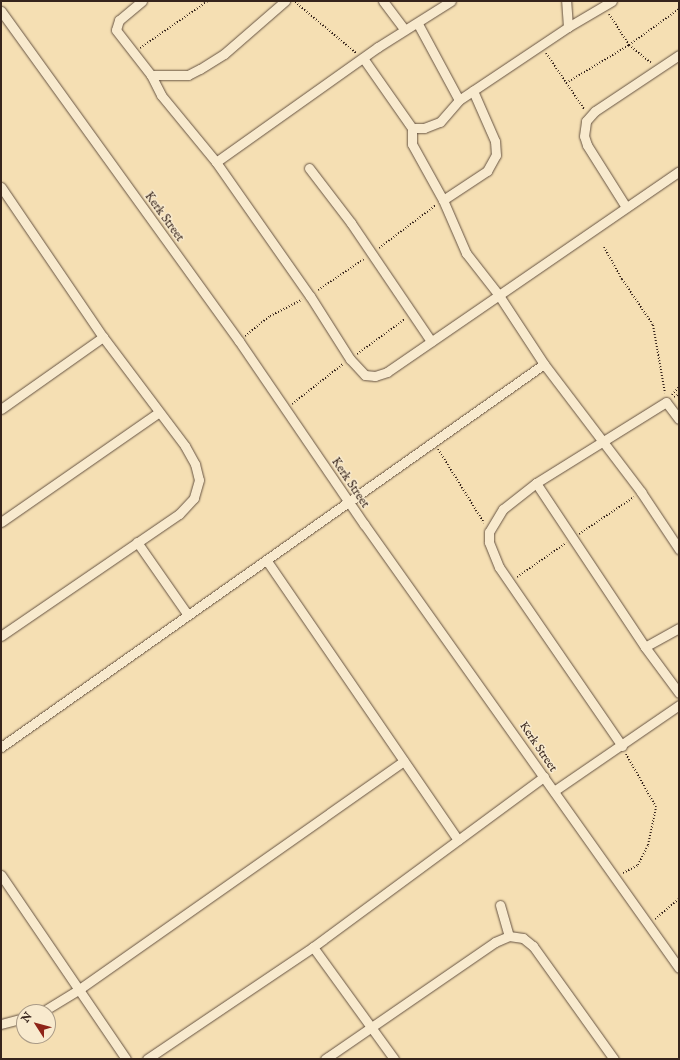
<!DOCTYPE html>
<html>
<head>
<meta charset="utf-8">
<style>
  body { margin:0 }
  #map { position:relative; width:680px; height:1060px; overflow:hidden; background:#f5dfb3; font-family:"IM FELL English",serif }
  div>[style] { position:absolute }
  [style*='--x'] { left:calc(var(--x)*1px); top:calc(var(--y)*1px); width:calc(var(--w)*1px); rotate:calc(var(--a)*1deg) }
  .path>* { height:2px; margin-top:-1px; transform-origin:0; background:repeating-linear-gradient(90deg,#36241c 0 1px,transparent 0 3px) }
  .roads { filter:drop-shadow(0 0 1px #665342) drop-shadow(0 0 1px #665342) }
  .street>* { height:9px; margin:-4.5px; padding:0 4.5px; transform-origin:4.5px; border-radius:4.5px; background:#f8eace }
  span { translate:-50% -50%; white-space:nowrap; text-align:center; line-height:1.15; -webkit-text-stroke:3px #f8eace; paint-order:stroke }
  .street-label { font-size:12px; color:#36241c }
  .frame { position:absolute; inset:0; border:2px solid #36241c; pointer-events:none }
  .north { position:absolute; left:16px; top:1004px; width:40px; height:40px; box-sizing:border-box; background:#f8eace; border:1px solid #aa9b87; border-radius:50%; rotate:306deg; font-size:11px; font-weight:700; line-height:16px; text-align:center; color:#36241c }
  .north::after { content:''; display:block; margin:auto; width:14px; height:18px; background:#8f2418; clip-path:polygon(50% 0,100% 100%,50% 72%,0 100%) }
</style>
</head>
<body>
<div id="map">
  <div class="path">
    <i style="--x:295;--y:2;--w:80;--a:39.9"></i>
    <i style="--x:609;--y:14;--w:37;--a:57"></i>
    <i style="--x:629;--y:45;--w:28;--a:39"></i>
    <i style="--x:140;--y:48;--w:83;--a:-34.7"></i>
    <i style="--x:546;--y:53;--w:68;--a:55.8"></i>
    <i style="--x:566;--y:83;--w:74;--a:-31.1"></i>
    <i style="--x:629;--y:45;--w:62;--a:-35.8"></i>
    <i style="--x:604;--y:247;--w:37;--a:61"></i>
    <i style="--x:622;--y:279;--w:55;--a:56"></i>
    <i style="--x:653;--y:325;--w:69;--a:80"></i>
    <i style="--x:379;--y:248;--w:71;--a:-37"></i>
    <i style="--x:318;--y:290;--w:55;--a:-34"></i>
    <i style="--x:245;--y:336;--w:32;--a:-39"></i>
    <i style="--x:270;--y:316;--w:36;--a:-27"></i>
    <i style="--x:357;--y:354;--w:59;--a:-36.1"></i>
    <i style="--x:672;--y:395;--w:11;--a:-49"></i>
    <i style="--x:674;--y:397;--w:6;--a:-31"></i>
    <i style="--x:292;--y:404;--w:65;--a:-38.1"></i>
    <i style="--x:438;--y:449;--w:87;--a:58.1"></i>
    <i style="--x:579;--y:534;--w:66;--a:-33.9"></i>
    <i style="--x:517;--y:577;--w:60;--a:-34.8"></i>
    <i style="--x:623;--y:873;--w:17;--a:-28"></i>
    <i style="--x:638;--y:865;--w:22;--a:-63"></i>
    <i style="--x:648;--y:845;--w:39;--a:-78"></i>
    <i style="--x:656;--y:807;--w:61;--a:-119.5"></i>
    <i style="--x:655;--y:919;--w:31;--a:-40"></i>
  </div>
  <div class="roads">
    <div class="street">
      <i style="--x:142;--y:1;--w:30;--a:140"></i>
      <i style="--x:119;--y:20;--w:10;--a:107"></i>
      <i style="--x:116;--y:30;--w:57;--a:52.1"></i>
      <i style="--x:151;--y:75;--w:22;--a:63"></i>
      <i style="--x:161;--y:95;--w:87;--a:50.6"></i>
      <i style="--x:216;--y:162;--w:164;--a:55"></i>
      <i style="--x:310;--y:296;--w:75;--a:57.6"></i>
      <i style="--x:350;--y:359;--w:22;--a:47"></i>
      <i style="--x:365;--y:375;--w:10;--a:6"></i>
      <i style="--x:375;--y:376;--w:13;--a:-18"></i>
      <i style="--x:387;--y:372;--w:354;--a:-34.5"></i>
      <i style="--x:383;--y:1;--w:36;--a:53"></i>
      <i style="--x:1;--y:11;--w:407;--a:54.2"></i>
      <i style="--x:239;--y:341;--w:222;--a:55.7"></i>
      <i style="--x:364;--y:524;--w:544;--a:54.65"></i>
      <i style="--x:418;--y:24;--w:86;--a:61.7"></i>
      <i style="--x:568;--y:27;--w:51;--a:-30.6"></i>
      <i style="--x:363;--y:58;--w:85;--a:55"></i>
      <i style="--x:151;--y:75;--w:37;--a:0"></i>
      <i style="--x:188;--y:75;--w:13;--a:-27"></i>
      <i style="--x:200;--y:69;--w:28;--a:-32"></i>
      <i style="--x:224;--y:54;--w:81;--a:-41"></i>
      <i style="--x:412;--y:128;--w:16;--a:90"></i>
      <i style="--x:412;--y:144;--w:64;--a:61"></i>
      <i style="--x:443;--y:200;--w:58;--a:66.5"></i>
      <i style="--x:466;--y:253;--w:52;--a:52"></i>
      <i style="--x:498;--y:294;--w:84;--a:56.7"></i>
      <i style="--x:412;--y:128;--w:12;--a:0"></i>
      <i style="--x:424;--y:128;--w:17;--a:-21"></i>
      <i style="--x:440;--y:122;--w:29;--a:-49"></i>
      <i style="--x:459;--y:100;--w:131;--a:-33.8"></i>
      <i style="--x:568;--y:27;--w:26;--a:-94"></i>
      <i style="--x:216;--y:162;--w:199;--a:-35.4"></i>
      <i style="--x:378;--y:47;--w:86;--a:-32.2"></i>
      <i style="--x:309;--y:168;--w:69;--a:52.6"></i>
      <i style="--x:351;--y:223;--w:143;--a:55.9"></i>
      <i style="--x:1;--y:187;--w:181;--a:55.8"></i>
      <i style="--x:103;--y:337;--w:136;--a:53"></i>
      <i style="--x:185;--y:446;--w:21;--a:61"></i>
      <i style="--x:195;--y:464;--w:16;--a:76"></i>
      <i style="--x:199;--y:480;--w:19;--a:106"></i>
      <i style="--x:194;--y:498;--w:22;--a:133"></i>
      <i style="--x:179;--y:514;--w:216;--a:145.6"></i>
      <i style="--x:443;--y:200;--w:53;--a:-33.4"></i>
      <i style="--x:487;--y:171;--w:18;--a:-61"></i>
      <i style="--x:496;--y:155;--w:14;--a:-94"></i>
      <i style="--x:495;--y:141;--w:55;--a:-113.7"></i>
      <i style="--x:626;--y:207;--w:73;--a:-122.2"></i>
      <i style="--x:587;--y:145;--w:9;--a:-108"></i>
      <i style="--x:584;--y:136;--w:15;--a:-82"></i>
      <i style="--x:586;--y:121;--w:13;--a:-48"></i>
      <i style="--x:595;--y:111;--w:101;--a:-33.7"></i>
      <i style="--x:1;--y:409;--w:125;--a:-35.2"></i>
      <i style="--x:536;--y:483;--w:197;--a:56.4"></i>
      <i style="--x:1;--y:522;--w:191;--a:-34.8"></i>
      <i style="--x:137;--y:542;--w:89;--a:55.1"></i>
      <i style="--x:267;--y:561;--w:338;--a:55.6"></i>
      <i style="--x:679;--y:628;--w:39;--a:151"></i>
      <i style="--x:645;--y:647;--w:57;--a:53.5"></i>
      <i style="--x:622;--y:746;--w:217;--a:-124.5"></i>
      <i style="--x:499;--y:567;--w:27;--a:-112"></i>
      <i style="--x:489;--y:542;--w:10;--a:-90"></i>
      <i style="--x:489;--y:532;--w:27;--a:-59"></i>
      <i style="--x:503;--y:509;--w:42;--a:-38.2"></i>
      <i style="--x:536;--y:483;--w:153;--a:-31.9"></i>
      <i style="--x:666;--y:402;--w:21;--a:53"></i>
      <i style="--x:1;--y:747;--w:664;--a:-35.2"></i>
      <i style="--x:544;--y:364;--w:161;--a:52.8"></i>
      <i style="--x:641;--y:492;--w:69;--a:56.3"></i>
      <i style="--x:554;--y:791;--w:152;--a:-34.5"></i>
      <i style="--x:1;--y:875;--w:222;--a:55.8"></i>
      <i style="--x:500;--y:905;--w:32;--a:74"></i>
      <i style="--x:313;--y:947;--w:138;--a:54.1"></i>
      <i style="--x:42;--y:1012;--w:42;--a:-31.4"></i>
      <i style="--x:78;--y:990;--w:398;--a:-35.1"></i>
      <i style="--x:1;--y:1024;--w:24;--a:-15"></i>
      <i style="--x:147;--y:1059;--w:200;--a:-34"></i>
      <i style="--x:313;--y:947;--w:287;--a:-36.4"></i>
      <i style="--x:325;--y:1059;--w:206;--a:-34.5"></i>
      <i style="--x:495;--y:942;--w:15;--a:-23"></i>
      <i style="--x:509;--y:936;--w:14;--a:8"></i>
      <i style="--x:523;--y:938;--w:13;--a:39"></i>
      <i style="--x:533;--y:946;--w:139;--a:54.4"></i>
    </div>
  </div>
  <div class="street-label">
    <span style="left:164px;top:217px;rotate:54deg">Kerk Street</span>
    <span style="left:350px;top:483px;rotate:56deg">Kerk Street</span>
    <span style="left:538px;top:747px;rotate:56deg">Kerk Street</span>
  </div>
  <div class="frame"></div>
  <div class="north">N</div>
</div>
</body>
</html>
